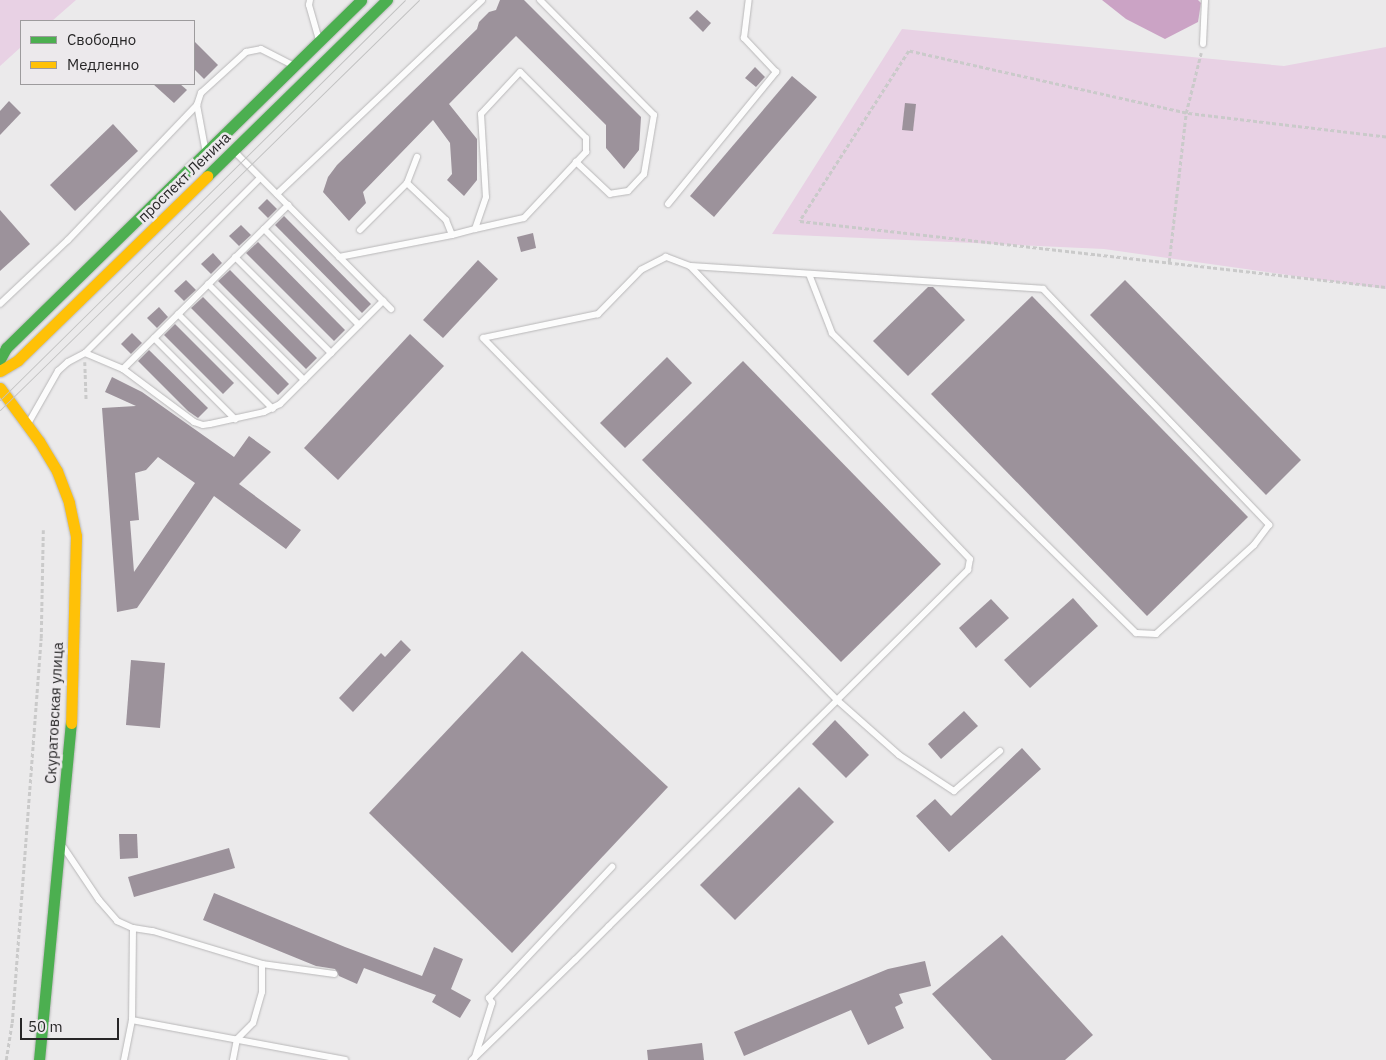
<!DOCTYPE html>
<html>
<head>
<meta charset="utf-8">
<style>
  body { margin:0 }
  #map { position:relative; width:1386px; height:1060px; overflow:hidden; background:#ebeaeb; font-family:"IBM Plex Sans",sans-serif }
  div>[style] { position:absolute }
  [style*='--x'] { left:calc(var(--x)*1px); top:calc(var(--y)*1px); width:calc(var(--w)*1px); rotate:calc(var(--a)*1deg) }
  .green>* { inset:0; background:#e8d1e4 }
  .water>* { inset:0; background:#cba3c5 }
  .building>* { inset:0; background:#9c929b }
  .path>* { height:2.5px; margin-top:-1.25px; transform-origin:0; background:repeating-linear-gradient(90deg,#cacaca 0 4px,transparent 0 6.5px) }
  .roads { filter:drop-shadow(0 0 1px #b8b7b8) drop-shadow(0 0 1px #b8b7b8) }
  .lane>* { height:6px; margin:-3px; padding:0 3px; transform-origin:3px; border-radius:3px; background:#fcfcfc }
  .fast>* { height:11px; margin:-5.5px; padding:0 5.5px; transform-origin:5.5px; border-radius:5.5px; background:#4caf50 }
  .slow>* { height:11px; margin:-5.5px; padding:0 5.5px; transform-origin:5.5px; border-radius:5.5px; background:#ffc107 }
  .tram>* { height:1px; margin:-0.5px; padding:0 0.5px; transform-origin:0.5px; border-radius:0.5px; background:#c2c2c2 }
  span { translate:-50% -50%; white-space:nowrap; text-align:center; line-height:1.15; -webkit-text-stroke:5px #ece9ec; paint-order:stroke }
  .street-label { font-size:15px; color:#272627 }
  .legend { position:absolute; left:20px; top:20px; width:175px; height:65px; box-sizing:border-box; background:#ece9ec; border:1px solid #9d9b9d; margin:0; padding:6px 9px; list-style:none; font-size:15px; color:#272627 }
  .legend li { display:flex; align-items:center; gap:10px; height:25px }
  .legend b { width:25px; border:1px solid #9d9b9d }
  .scale { position:absolute; left:20px; top:1018px; width:99px; height:22px; box-sizing:border-box; border:2px solid #272627; border-top:0; padding-left:6px; font-size:15px; line-height:18px; white-space:nowrap; color:#272627; -webkit-text-stroke:4px #ece9ec; paint-order:stroke }
</style>
</head>
<body>
<div id="map">
  <div class="green">
    <i style="clip-path:polygon(0 0,76px 0,52px 21px,21px 21px,21px 47px,0 66px)"></i>
    <i style="clip-path:polygon(902px 29px,1284px 66px,1386px 47px,1386px 289px,1104px 249px,772px 234px)"></i>
  </div>
  <div class="water">
    <i style="clip-path:polygon(1102px 0,1198px 0,1201px 3px,1198px 22px,1165px 39px,1126px 19px)"></i>
  </div>
  <div class="building">
    <i style="clip-path:polygon(500px 0,524px 0,641px 117px,639px 150px,624px 169px,606px 148px,606px 125px,516px 36px,449px 104px,477px 139px,477px 180px,464px 196px,447px 180px,452px 174px,450px 143px,433px 120px,363px 192px,366px 203px,349px 221px,323px 192px,328px 177px,337px 165px,477px 29px,479px 22px,489px 12px,496px 10px)"></i>
    <i style="clip-path:polygon(697px 10px,711px 23px,703px 32px,689px 18px)"></i>
    <i style="clip-path:polygon(194px 41px,218px 65px,204px 79px,194px 69px)"></i>
    <i style="clip-path:polygon(755px 67px,765px 77px,756px 87px,745px 78px)"></i>
    <i style="clip-path:polygon(792px 76px,817px 97px,714px 217px,690px 196px)"></i>
    <i style="clip-path:polygon(153px 84px,180px 84px,187px 90px,174px 103px)"></i>
    <i style="clip-path:polygon(9px 101px,21px 113px,0 135px,0 111px)"></i>
    <i style="clip-path:polygon(905px 103px,916px 104px,913px 131px,902px 130px)"></i>
    <i style="clip-path:polygon(113px 124px,138px 151px,75px 211px,50px 185px)"></i>
    <i style="clip-path:polygon(267px 199px,277px 209px,268px 218px,258px 208px)"></i>
    <i style="clip-path:polygon(0 210px,30px 244px,0 271px)"></i>
    <i style="clip-path:polygon(284px 216px,371px 304px,362px 313px,275px 225px)"></i>
    <i style="clip-path:polygon(241px 225px,251px 235px,239px 246px,229px 236px)"></i>
    <i style="clip-path:polygon(533px 233px,536px 248px,521px 252px,517px 237px)"></i>
    <i style="clip-path:polygon(258px 242px,345px 330px,334px 341px,246px 253px)"></i>
    <i style="clip-path:polygon(213px 253px,222px 263px,211px 274px,201px 264px)"></i>
    <i style="clip-path:polygon(478px 260px,498px 279px,443px 338px,423px 320px)"></i>
    <i style="clip-path:polygon(230px 270px,317px 358px,306px 369px,218px 281px)"></i>
    <i style="clip-path:polygon(186px 280px,196px 290px,184px 301px,174px 291px)"></i>
    <i style="clip-path:polygon(1125px 280px,1301px 460px,1266px 495px,1090px 315px)"></i>
    <i style="clip-path:polygon(928px 287px,933px 287px,965px 320px,908px 376px,873px 341px)"></i>
    <i style="clip-path:polygon(1032px 296px,1248px 517px,1147px 616px,931px 394px)"></i>
    <i style="clip-path:polygon(203px 297px,289px 384px,278px 395px,191px 308px)"></i>
    <i style="clip-path:polygon(159px 307px,168px 317px,157px 328px,147px 318px)"></i>
    <i style="clip-path:polygon(175px 324px,234px 383px,223px 394px,164px 335px)"></i>
    <i style="clip-path:polygon(132px 333px,142px 343px,131px 354px,121px 344px)"></i>
    <i style="clip-path:polygon(410px 334px,444px 366px,338px 480px,304px 448px)"></i>
    <i style="clip-path:polygon(149px 350px,208px 408px,198px 418px,188px 411px,138px 361px)"></i>
    <i style="clip-path:polygon(667px 357px,692px 383px,625px 448px,600px 423px)"></i>
    <i style="clip-path:polygon(743px 361px,941px 564px,841px 662px,642px 460px)"></i>
    <i style="clip-path:polygon(evenodd,112px 377px,142px 392px,234px 457px,249px 436px,271px 452px,239px 484px,301px 530px,286px 549px,214px 496px,137px 608px,117px 612px,102px 408px,136px 406px,105px 392px,112px 377px,158px 457px,195px 483px,134px 572px,130px 521px,139px 520px,135px 473px,146px 470px,158px 457px)"></i>
    <i style="clip-path:polygon(1073px 598px,1098px 626px,1030px 688px,1004px 660px)"></i>
    <i style="clip-path:polygon(991px 599px,1009px 618px,976px 648px,959px 628px)"></i>
    <i style="clip-path:polygon(401px 640px,411px 650px,353px 712px,339px 698px,381px 653px,385px 657px)"></i>
    <i style="clip-path:polygon(522px 651px,668px 787px,512px 953px,369px 813px)"></i>
    <i style="clip-path:polygon(131px 660px,165px 663px,160px 728px,126px 725px)"></i>
    <i style="clip-path:polygon(964px 711px,978px 726px,941px 759px,928px 744px)"></i>
    <i style="clip-path:polygon(835px 720px,869px 755px,846px 778px,812px 744px)"></i>
    <i style="clip-path:polygon(1022px 748px,1041px 769px,949px 852px,916px 816px,935px 799px,951px 816px)"></i>
    <i style="clip-path:polygon(799px 787px,834px 822px,735px 920px,700px 885px)"></i>
    <i style="clip-path:polygon(119px 834px,137px 834px,138px 858px,120px 859px)"></i>
    <i style="clip-path:polygon(229px 848px,235px 868px,134px 897px,128px 877px)"></i>
    <i style="clip-path:polygon(214px 893px,345px 947px,422px 976px,434px 947px,463px 959px,451px 989px,471px 1000px,460px 1018px,432px 1002px,436px 995px,364px 968px,357px 984px,339px 976px,335px 969px,316px 966px,203px 920px)"></i>
    <i style="clip-path:polygon(1002px 935px,1093px 1035px,1065px 1060px,992px 1060px,932px 994px)"></i>
    <i style="clip-path:polygon(925px 961px,931px 986px,899px 994px,903px 1003px,895px 1007px,904px 1028px,868px 1045px,851px 1010px,744px 1056px,734px 1032px,888px 969px)"></i>
    <i style="clip-path:polygon(702px 1043px,704px 1060px,648px 1060px,647px 1050px)"></i>
  </div>
  <div class="path">
    <i style="--x:1386;--y:137;--w:201;--a:-173.2"></i>
    <i style="--x:1186;--y:113;--w:284;--a:-167.4"></i>
    <i style="--x:909;--y:51;--w:202;--a:122.7"></i>
    <i style="--x:800;--y:221;--w:590;--a:6.43"></i>
    <i style="--x:1169;--y:262;--w:150;--a:-83.5"></i>
    <i style="--x:1186;--y:113;--w:62;--a:-76"></i>
    <i style="--x:85;--y:362;--w:38;--a:88"></i>
    <i style="--x:6;--y:1060;--w:37;--a:-81"></i>
    <i style="--x:12;--y:1023;--w:386;--a:-85.7"></i>
    <i style="--x:41;--y:638;--w:108;--a:-88.9"></i>
  </div>
  <div class="roads">
    <div class="lane">
      <i style="--x:310;--y:0;--w:5;--a:101"></i>
      <i style="--x:309;--y:5;--w:33;--a:74"></i>
      <i style="--x:540;--y:0;--w:162;--a:45.3"></i>
      <i style="--x:654;--y:115;--w:60;--a:99.6"></i>
      <i style="--x:644;--y:174;--w:23;--a:133"></i>
      <i style="--x:628;--y:191;--w:18;--a:171"></i>
      <i style="--x:610;--y:194;--w:47;--a:-136.7"></i>
      <i style="--x:1203;--y:44;--w:44;--a:-87.4"></i>
      <i style="--x:205;--y:148;--w:44;--a:-100.5"></i>
      <i style="--x:197;--y:105;--w:13;--a:-72"></i>
      <i style="--x:201;--y:93;--w:61;--a:-42.3"></i>
      <i style="--x:246;--y:52;--w:15;--a:-11"></i>
      <i style="--x:261;--y:49;--w:35;--a:27"></i>
      <i style="--x:234;--y:151;--w:223;--a:45.2"></i>
      <i style="--x:407;--y:183;--w:28;--a:-69"></i>
      <i style="--x:277;--y:194;--w:282;--a:-43.4"></i>
      <i style="--x:668;--y:204;--w:171;--a:-50.7"></i>
      <i style="--x:776;--y:72;--w:47;--a:-133.3"></i>
      <i style="--x:744;--y:38;--w:38;--a:-83"></i>
      <i style="--x:264;--y:229;--w:135;--a:45.3"></i>
      <i style="--x:360;--y:230;--w:66;--a:-45"></i>
      <i style="--x:407;--y:183;--w:54;--a:43.5"></i>
      <i style="--x:446;--y:220;--w:16;--a:68"></i>
      <i style="--x:235;--y:257;--w:136;--a:45"></i>
      <i style="--x:339;--y:257;--w:115;--a:-11"></i>
      <i style="--x:452;--y:235;--w:24;--a:-15"></i>
      <i style="--x:475;--y:229;--w:50;--a:-12.7"></i>
      <i style="--x:524;--y:218;--w:91;--a:-46.8"></i>
      <i style="--x:586;--y:152;--w:14;--a:-90"></i>
      <i style="--x:586;--y:138;--w:93;--a:-135"></i>
      <i style="--x:520;--y:72;--w:57;--a:132.9"></i>
      <i style="--x:481;--y:114;--w:83;--a:86.6"></i>
      <i style="--x:486;--y:197;--w:34;--a:109"></i>
      <i style="--x:690;--y:266;--w:354;--a:3.7"></i>
      <i style="--x:1043;--y:289;--w:327;--a:46.2"></i>
      <i style="--x:1269;--y:525;--w:25;--a:127"></i>
      <i style="--x:1254;--y:545;--w:132;--a:137.8"></i>
      <i style="--x:1156;--y:634;--w:20;--a:-177"></i>
      <i style="--x:1136;--y:633;--w:427;--a:-135.4"></i>
      <i style="--x:832;--y:333;--w:63;--a:-111.3"></i>
      <i style="--x:208;--y:284;--w:136;--a:45"></i>
      <i style="--x:0;--y:304;--w:93;--a:-43.3"></i>
      <i style="--x:68;--y:240;--w:187;--a:-46.3"></i>
      <i style="--x:178;--y:314;--w:134;--a:45"></i>
      <i style="--x:154;--y:338;--w:115;--a:45"></i>
      <i style="--x:85;--y:353;--w:41;--a:22.8"></i>
      <i style="--x:123;--y:369;--w:89;--a:36.7"></i>
      <i style="--x:194;--y:422;--w:9;--a:18"></i>
      <i style="--x:203;--y:425;--w:7;--a:-8"></i>
      <i style="--x:210;--y:424;--w:55;--a:-12.5"></i>
      <i style="--x:264;--y:412;--w:18;--a:-27"></i>
      <i style="--x:280;--y:404;--w:146;--a:-45"></i>
      <i style="--x:123;--y:369;--w:233;--a:-44.8"></i>
      <i style="--x:29;--y:422;--w:59;--a:-60.4"></i>
      <i style="--x:58;--y:371;--w:13;--a:-42"></i>
      <i style="--x:68;--y:362;--w:19;--a:-28"></i>
      <i style="--x:85;--y:353;--w:247;--a:-45"></i>
      <i style="--x:64;--y:848;--w:63;--a:56.1"></i>
      <i style="--x:99;--y:900;--w:28;--a:49"></i>
      <i style="--x:117;--y:921;--w:17;--a:24"></i>
      <i style="--x:133;--y:928;--w:92;--a:90.6"></i>
      <i style="--x:132;--y:1020;--w:217;--a:10.6"></i>
      <i style="--x:133;--y:928;--w:20;--a:9"></i>
      <i style="--x:153;--y:931;--w:114;--a:16.8"></i>
      <i style="--x:262;--y:964;--w:28;--a:90"></i>
      <i style="--x:262;--y:992;--w:32;--a:106"></i>
      <i style="--x:253;--y:1023;--w:23;--a:135"></i>
      <i style="--x:237;--y:1039;--w:21;--a:101"></i>
      <i style="--x:262;--y:964;--w:73;--a:7.9"></i>
      <i style="--x:475;--y:1057;--w:57;--a:-72.5"></i>
      <i style="--x:492;--y:1003;--w:6;--a:-121"></i>
      <i style="--x:489;--y:998;--w:180;--a:-46.8"></i>
      <i style="--x:124;--y:1060;--w:41;--a:-78.7"></i>
      <i style="--x:472;--y:1060;--w:144;--a:-44.2"></i>
      <i style="--x:575;--y:960;--w:48;--a:-45"></i>
      <i style="--x:609;--y:926;--w:321;--a:-44.7"></i>
      <i style="--x:837;--y:700;--w:185;--a:-44.8"></i>
      <i style="--x:968;--y:570;--w:11;--a:-80"></i>
      <i style="--x:970;--y:559;--w:405;--a:-133.7"></i>
      <i style="--x:690;--y:266;--w:26;--a:-159"></i>
      <i style="--x:666;--y:257;--w:28;--a:153"></i>
      <i style="--x:641;--y:270;--w:62;--a:134.3"></i>
      <i style="--x:598;--y:314;--w:117;--a:168.2"></i>
      <i style="--x:483;--y:338;--w:506;--a:45.64"></i>
      <i style="--x:837;--y:700;--w:83;--a:41.6"></i>
      <i style="--x:899;--y:755;--w:66;--a:33.2"></i>
      <i style="--x:954;--y:791;--w:61;--a:-41"></i>
    </div>
    <div class="fast">
      <i style="--x:207;--y:176;--w:252;--a:-44.4"></i>
      <i style="--x:0;--y:359;--w:13;--a:-61"></i>
      <i style="--x:6;--y:348;--w:497;--a:-44.4"></i>
      <i style="--x:39;--y:1060;--w:339;--a:-84.6"></i>
    </div>
    <div class="slow">
      <i style="--x:0;--y:371;--w:21;--a:-31"></i>
      <i style="--x:18;--y:360;--w:264;--a:-44.2"></i>
      <i style="--x:0;--y:388;--w:66;--a:53.7"></i>
      <i style="--x:39;--y:441;--w:35;--a:59"></i>
      <i style="--x:57;--y:471;--w:34;--a:69"></i>
      <i style="--x:69;--y:503;--w:34;--a:78"></i>
      <i style="--x:76;--y:536;--w:187;--a:91.5"></i>
    </div>
  </div>
  <div class="tram">
    <i style="--x:0;--y:400;--w:569;--a:-44.64"></i>
    <i style="--x:0;--y:410;--w:586;--a:-44.38"></i>
  </div>
  <div class="street-label">
    <span style="left:184px;top:177px;rotate:-44deg">проспект Ленина</span>
    <span style="left:54px;top:713px;rotate:-87deg">Скуратовская улица</span>
  </div>
  <ul class="legend">
  <li><b style="height:6px;background:#4caf50"></b>Свободно</li>
  <li><b style="height:6px;background:#ffc107"></b>Медленно</li>
  </ul>
  <div class="scale">50 m</div>
</div>
</body>
</html>
